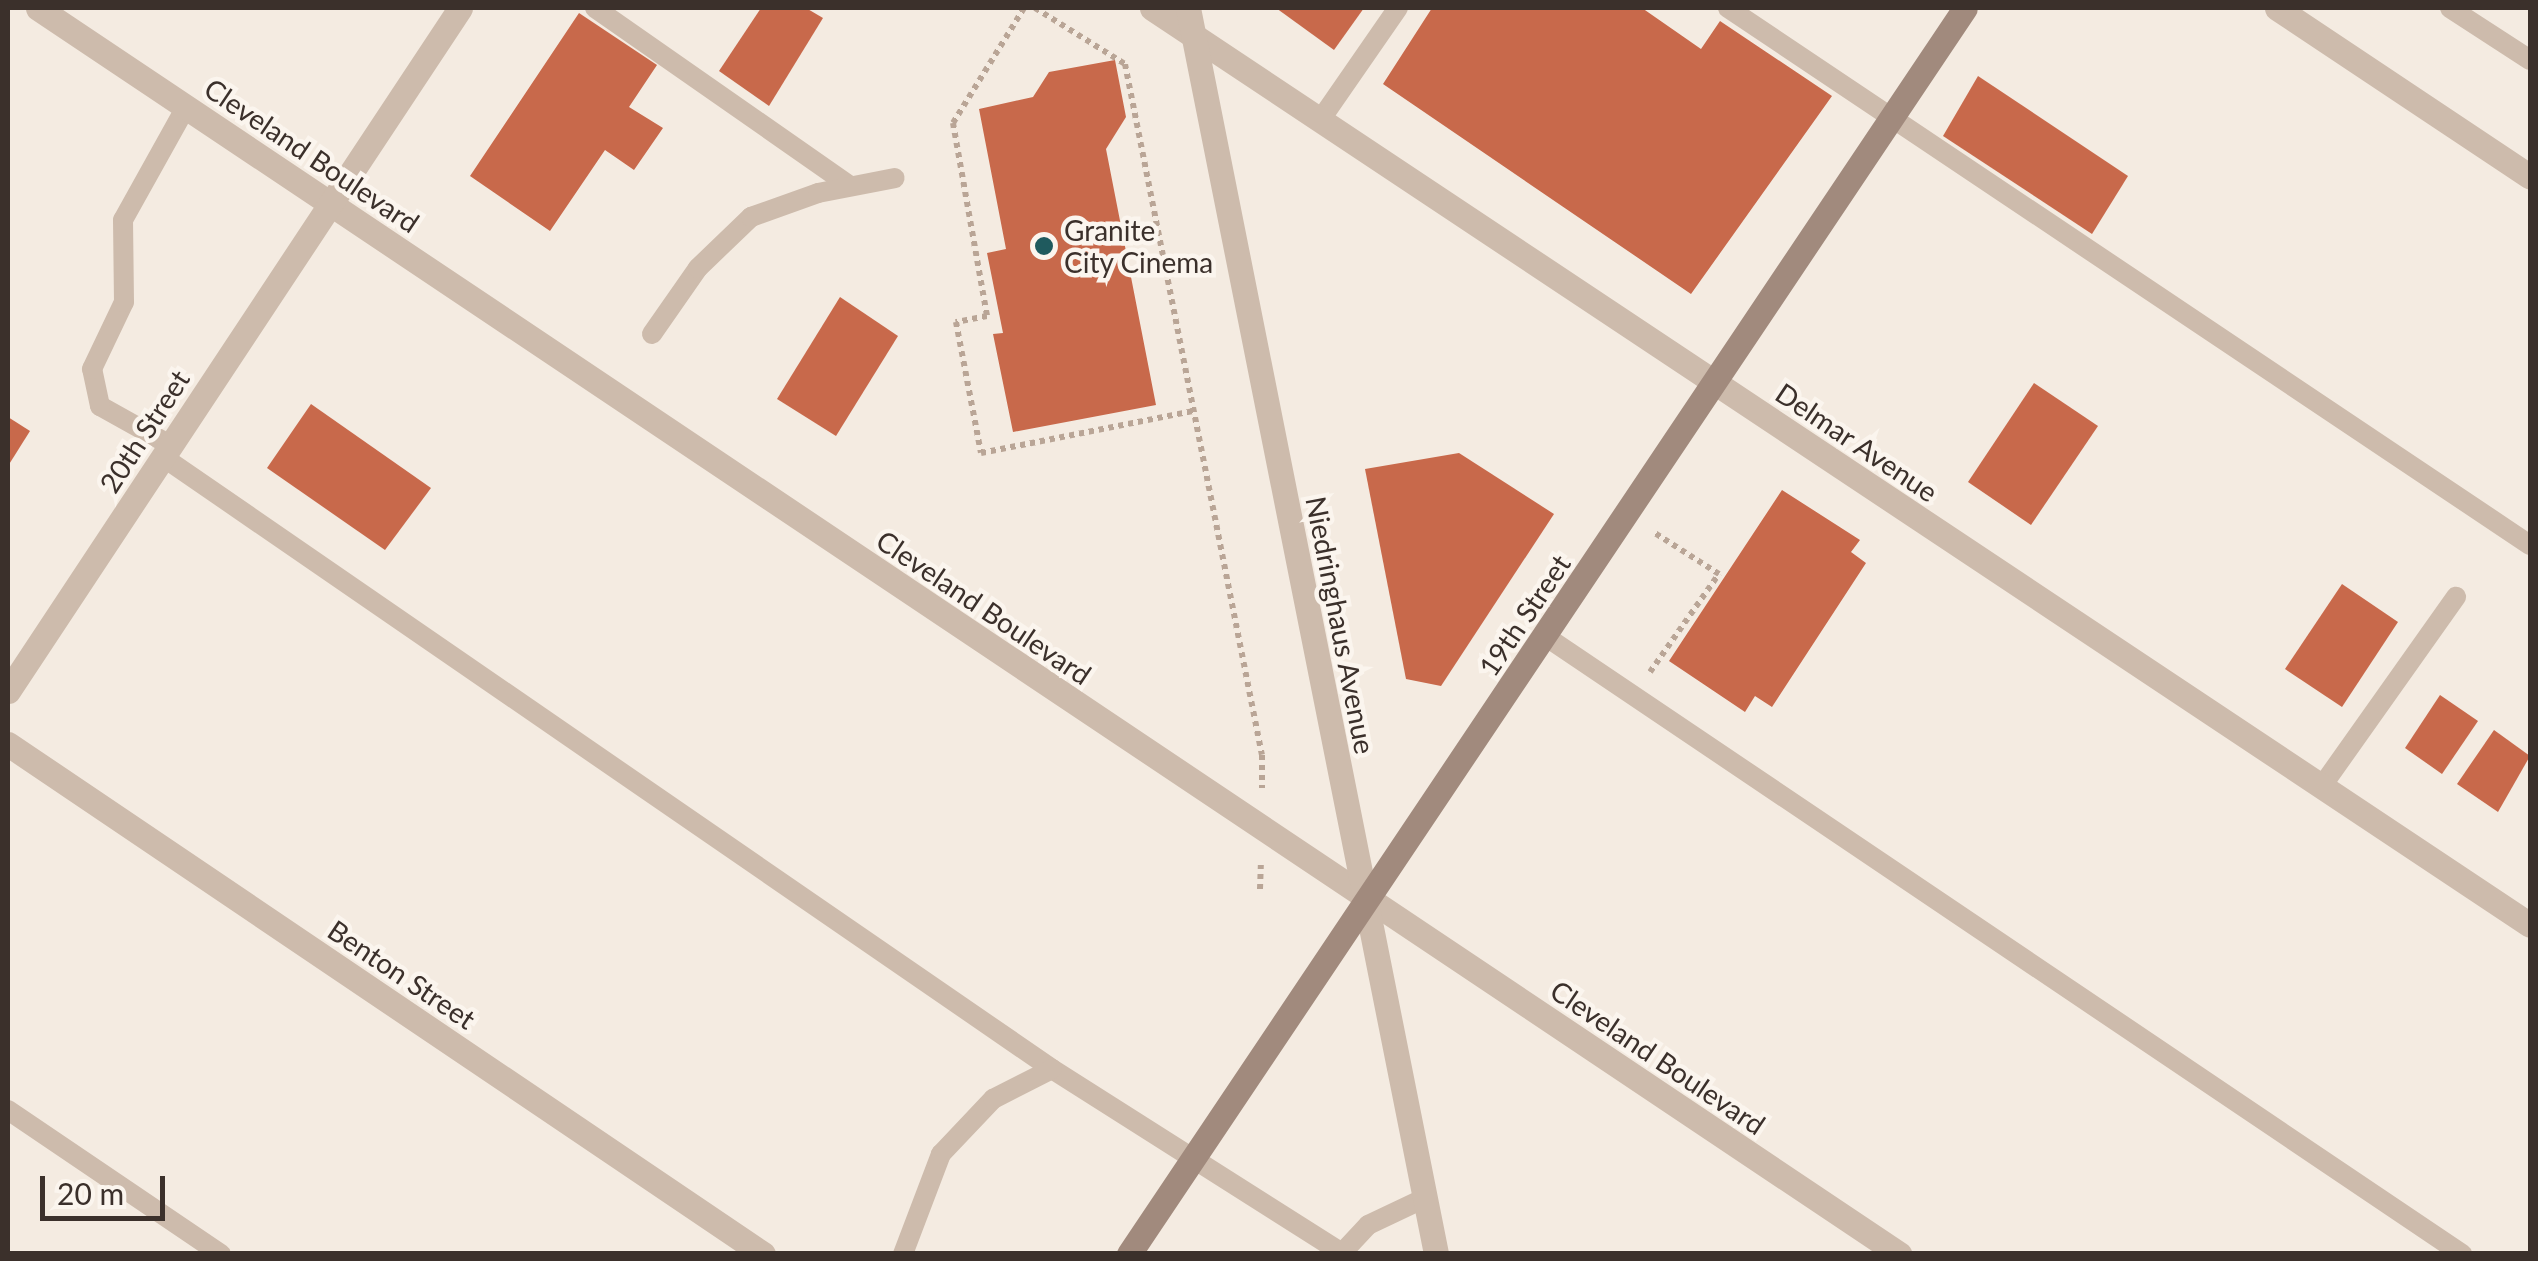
<!DOCTYPE html>
<html>
<head>
<meta charset="utf-8">
<style>
  body { margin:0 }
  #map { position:relative; width:2538px; height:1261px; overflow:hidden; background:#f4ebe1; font-family:Lato,sans-serif }
  div>[style] { position:absolute }
  [style*='--x'] { left:calc(var(--x)*1px); top:calc(var(--y)*1px); width:calc(var(--w)*1px); rotate:calc(var(--a)*1deg) }
  .building>* { inset:0; background:#c8694b }
  .path>* { height:6px; margin-top:-3px; transform-origin:0; background:repeating-linear-gradient(90deg,#b9a596 0 5px,transparent 0 10px) }
  .service>* { height:20px; margin:-10px; padding:0 10px; transform-origin:10px; border-radius:10px; background:#cdbbac }
  .minor>* { height:25px; margin:-12.5px; padding:0 12.5px; transform-origin:12.5px; border-radius:12.5px; background:#cdbbac }
  .tertiary>* { height:25px; margin:-12.5px; padding:0 12.5px; transform-origin:12.5px; border-radius:12.5px; background:#cdbbac }
  .secondary>* { height:25px; margin:-12.5px; padding:0 12.5px; transform-origin:12.5px; border-radius:12.5px; background:#a18a7d }
  .dots>* { width:28px; height:28px; translate:-50% -50%; box-sizing:border-box; border:5px solid #fbf5ee; border-radius:50% }
  span { translate:-50% -50%; white-space:nowrap; text-align:center; line-height:1.15; -webkit-text-stroke:9px #fbf5ee; paint-order:stroke }
  .street-label { font-size:28px; color:#3b302b }
  .poi-label { font-size:28px; color:#3b302b }
  .left { translate:0 -50%; text-align:left }
  .frame { position:absolute; inset:0; border:10px solid #3b302b; pointer-events:none }
  .scale { position:absolute; left:40px; top:1176px; width:125px; height:45px; box-sizing:border-box; border:5px solid #3b302b; border-top:0; padding-left:12px; font-size:30px; line-height:35px; white-space:nowrap; color:#3b302b; -webkit-text-stroke:8px #fbf5ee; paint-order:stroke }
</style>
</head>
<body>
<div id="map">
  <div class="building">
    <i style="clip-path:polygon(761px 8px,806px 8px,823px 18px,769px 106px,719px 71px)"></i>
    <i style="clip-path:polygon(1276px 8px,1364px 8px,1334px 50px)"></i>
    <i style="clip-path:polygon(1432px 8px,1642px 8px,1701px 49px,1720px 21px,1832px 96px,1691px 294px,1383px 84px)"></i>
    <i style="clip-path:polygon(579px 13px,657px 65px,629px 107px,663px 128px,634px 170px,605px 150px,550px 231px,470px 176px)"></i>
    <i style="clip-path:polygon(1115px 60px,1126px 117px,1106px 149px,1156px 405px,1013px 432px,993px 334px,1003px 333px,987px 253px,1006px 249px,979px 109px,1033px 97px,1049px 72px)"></i>
    <i style="clip-path:polygon(1978px 76px,2128px 176px,2092px 234px,1943px 136px)"></i>
    <i style="clip-path:polygon(840px 297px,898px 336px,836px 436px,777px 399px)"></i>
    <i style="clip-path:polygon(2034px 383px,2098px 426px,2031px 525px,1968px 482px)"></i>
    <i style="clip-path:polygon(311px 404px,431px 488px,385px 550px,267px 468px)"></i>
    <i style="clip-path:polygon(8px 417px,30px 431px,8px 466px)"></i>
    <i style="clip-path:polygon(1459px 453px,1554px 514px,1441px 686px,1406px 679px,1365px 469px)"></i>
    <i style="clip-path:polygon(1782px 490px,1860px 540px,1851px 552px,1866px 563px,1772px 707px,1755px 696px,1745px 712px,1669px 661px)"></i>
    <i style="clip-path:polygon(2342px 584px,2398px 622px,2342px 707px,2285px 669px)"></i>
    <i style="clip-path:polygon(2440px 695px,2478px 721px,2442px 774px,2405px 748px)"></i>
    <i style="clip-path:polygon(2494px 730px,2530px 756px,2498px 812px,2457px 784px)"></i>
  </div>
  <div class="path">
    <i style="--x:1024;--y:8;--w:135;--a:121.7"></i>
    <i style="--x:953;--y:123;--w:196;--a:80"></i>
    <i style="--x:987;--y:316;--w:32;--a:169"></i>
    <i style="--x:956;--y:322;--w:133;--a:79.2"></i>
    <i style="--x:981;--y:453;--w:217;--a:-11.2"></i>
    <i style="--x:1035;--y:8;--w:106;--a:31.9"></i>
    <i style="--x:1125;--y:64;--w:704;--a:78.79"></i>
    <i style="--x:1262;--y:755;--w:33;--a:90"></i>
    <i style="--x:1650;--y:672;--w:120;--a:-54.9"></i>
    <i style="--x:1719;--y:574;--w:78;--a:-147.5"></i>
    <i style="--x:1260;--y:889;--w:24;--a:-88"></i>
  </div>
  <div class="service">
    <i style="--x:595;--y:8;--w:311;--a:34.9"></i>
    <i style="--x:1728;--y:8;--w:965;--a:33.81"></i>
    <i style="--x:2450;--y:8;--w:95;--a:33"></i>
    <i style="--x:1321;--y:119;--w:135;--a:-55.3"></i>
    <i style="--x:652;--y:334;--w:80;--a:-55.1"></i>
    <i style="--x:698;--y:268;--w:74;--a:-43.9"></i>
    <i style="--x:751;--y:217;--w:71;--a:-19.7"></i>
    <i style="--x:818;--y:193;--w:78;--a:-11"></i>
    <i style="--x:170;--y:445;--w:80;--a:-150.9"></i>
    <i style="--x:100;--y:406;--w:38;--a:-102"></i>
    <i style="--x:92;--y:369;--w:74;--a:-64.5"></i>
    <i style="--x:124;--y:302;--w:82;--a:-90.7"></i>
    <i style="--x:123;--y:220;--w:129;--a:-60.9"></i>
    <i style="--x:163;--y:457;--w:1079;--a:34.54"></i>
    <i style="--x:1052;--y:1069;--w:343;--a:32.4"></i>
    <i style="--x:1342;--y:1253;--w:38;--a:-47"></i>
    <i style="--x:1368;--y:1225;--w:63;--a:-25.3"></i>
    <i style="--x:1545;--y:636;--w:1106;--a:33.98"></i>
    <i style="--x:2322;--y:786;--w:232;--a:-54.7"></i>
    <i style="--x:8;--y:1110;--w:257;--a:34.1"></i>
    <i style="--x:903;--y:1254;--w:107;--a:-69.2"></i>
    <i style="--x:941;--y:1154;--w:76;--a:-46.6"></i>
    <i style="--x:993;--y:1099;--w:66;--a:-27"></i>
  </div>
  <div class="minor">
    <i style="--x:38;--y:8;--w:2240;--a:33.8"></i>
    <i style="--x:1152;--y:8;--w:1655;--a:33.64"></i>
    <i style="--x:2277;--y:8;--w:304;--a:33.7"></i>
    <i style="--x:8;--y:691;--w:819;--a:-56.5"></i>
    <i style="--x:8;--y:744;--w:911;--a:34.04"></i>
  </div>
  <div class="tertiary">
    <i style="--x:1188;--y:8;--w:1270;--a:78.74"></i>
  </div>
  <div class="secondary">
    <i style="--x:1129;--y:1254;--w:1500;--a:-56.14"></i>
  </div>
  <div class="dots">
    <i style="left:1044px;top:246px;background:#1f5a5e"></i>
  </div>
  <div class="street-label">
    <span style="left:312px;top:155px;rotate:34deg">Cleveland Boulevard</span>
    <span style="left:144px;top:431px;rotate:-57deg">20th Street</span>
    <span style="left:1857px;top:442px;rotate:34deg">Delmar Avenue</span>
    <span style="left:984px;top:607px;rotate:34deg">Cleveland Boulevard</span>
    <span style="left:1524px;top:615px;rotate:-56deg">19th Street</span>
    <span style="left:1341px;top:625px;rotate:79deg">Niedringhaus Avenue</span>
    <span style="left:402px;top:974px;rotate:34deg">Benton Street</span>
    <span style="left:1658px;top:1057px;rotate:34deg">Cleveland Boulevard</span>
  </div>
  <div class="poi-label">
    <span class="left" style="left:1064px;top:246px">Granite<br>City Cinema</span>
  </div>
  <div class="frame"></div>
  <div class="scale">20 m</div>
</div>
</body>
</html>
